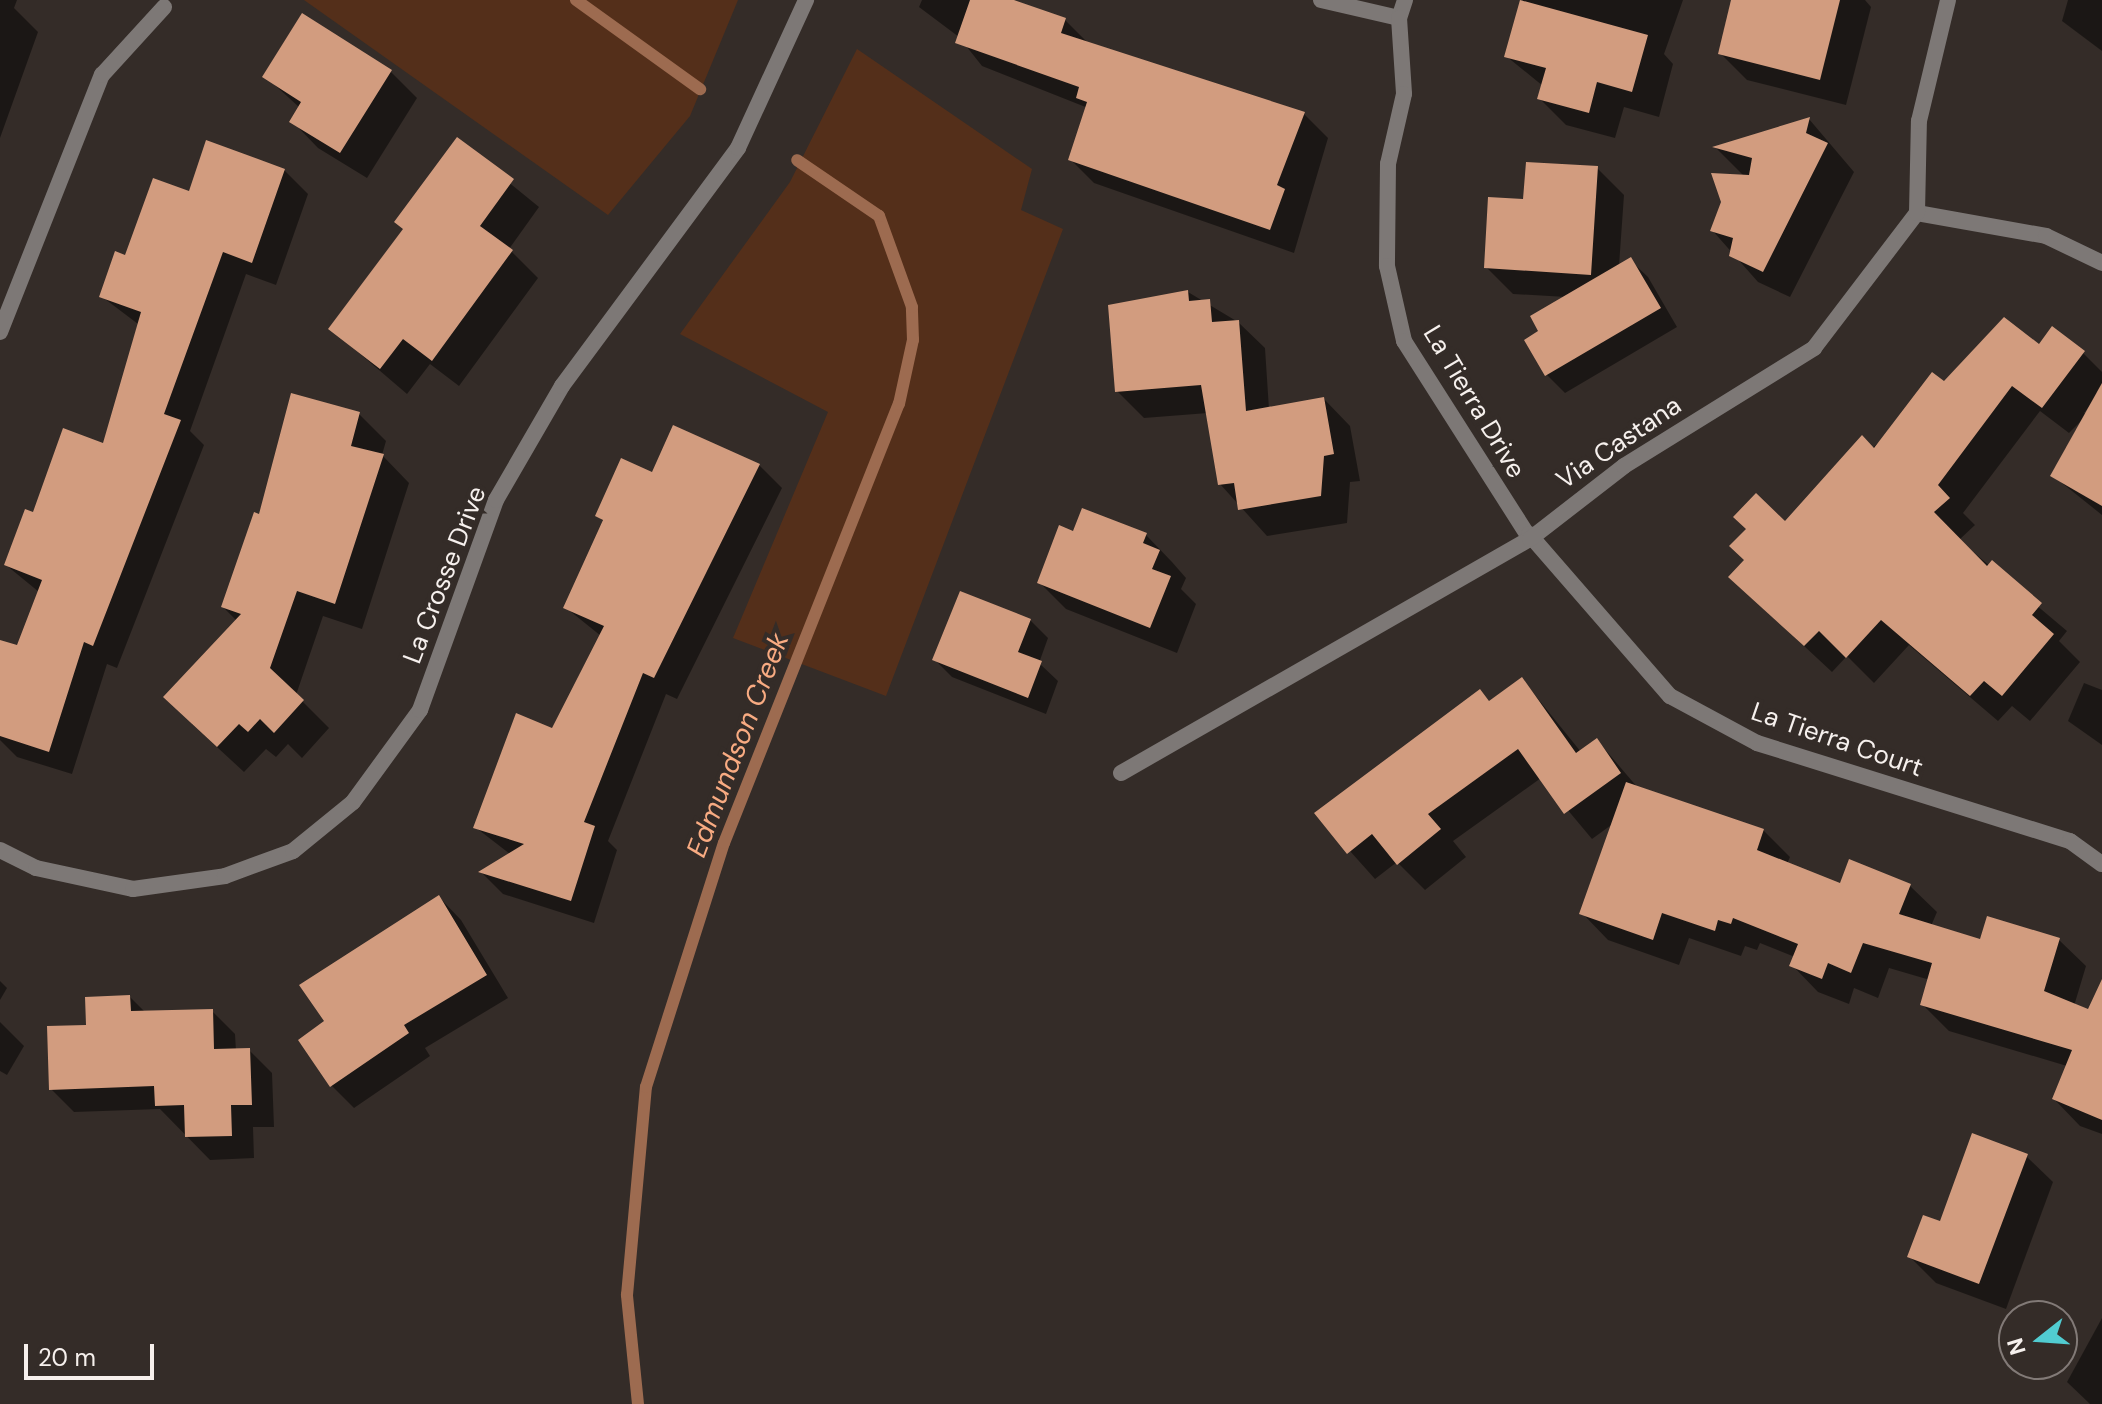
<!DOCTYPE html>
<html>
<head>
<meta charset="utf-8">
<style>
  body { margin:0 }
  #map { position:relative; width:2102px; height:1404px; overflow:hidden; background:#342c28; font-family:"DM Sans",sans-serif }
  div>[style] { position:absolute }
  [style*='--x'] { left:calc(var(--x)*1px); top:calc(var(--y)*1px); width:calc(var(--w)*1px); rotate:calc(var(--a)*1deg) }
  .green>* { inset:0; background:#542f1a }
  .shadow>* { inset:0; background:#0007 }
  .stream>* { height:12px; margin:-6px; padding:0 6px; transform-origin:6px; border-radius:6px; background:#9d6b50 }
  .building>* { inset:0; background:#d29c7f }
  .minor>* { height:16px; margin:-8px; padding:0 8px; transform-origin:8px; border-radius:8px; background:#7d7876 }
  .tertiary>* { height:16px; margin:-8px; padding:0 8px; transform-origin:8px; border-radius:8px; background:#7d7876 }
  span { translate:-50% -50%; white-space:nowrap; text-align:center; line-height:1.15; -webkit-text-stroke:8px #342c28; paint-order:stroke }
  .street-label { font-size:26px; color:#f6f0ed }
  .water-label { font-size:28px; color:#f8ab82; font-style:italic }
  .north { position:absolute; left:1998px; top:1300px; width:80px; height:80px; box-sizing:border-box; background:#342c28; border:2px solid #827a77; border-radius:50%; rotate:253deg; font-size:22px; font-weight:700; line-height:32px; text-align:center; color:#f6f0ed }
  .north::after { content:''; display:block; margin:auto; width:28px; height:36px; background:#51ccd1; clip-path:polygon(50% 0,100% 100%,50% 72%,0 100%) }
  .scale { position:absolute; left:24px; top:1344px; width:130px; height:36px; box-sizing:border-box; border:4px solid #f6f0ed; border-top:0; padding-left:10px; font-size:24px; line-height:28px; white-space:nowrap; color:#f6f0ed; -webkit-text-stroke:6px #342c28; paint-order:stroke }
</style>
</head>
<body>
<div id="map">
  <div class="green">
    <i style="clip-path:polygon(304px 0,738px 0,690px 116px,608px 215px)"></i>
    <i style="clip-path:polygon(857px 49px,1032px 169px,1021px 210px,1063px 229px,886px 696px,733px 638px,828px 412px,680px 334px,790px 182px)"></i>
  </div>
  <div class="shadow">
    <i style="clip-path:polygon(0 0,17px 0,14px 8px,38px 32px,0 138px)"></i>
    <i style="clip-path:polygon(922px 0,1008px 0,1065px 20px,1090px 45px,1304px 114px,1328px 138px,1294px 253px,1094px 183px,1070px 159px,1088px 108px,982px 66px,959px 37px,919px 7px)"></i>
    <i style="clip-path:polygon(1523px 0,1683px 0,1664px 54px,1673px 64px,1659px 117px,1624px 107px,1615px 138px,1566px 125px,1539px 98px,1543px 86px,1506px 56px)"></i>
    <i style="clip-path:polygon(1733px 0,1865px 0,1871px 7px,1846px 105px,1747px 80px,1720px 53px)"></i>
    <i style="clip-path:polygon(2068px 0,2102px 0,2102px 51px,2062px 21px)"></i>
    <i style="clip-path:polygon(391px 72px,417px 98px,367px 178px,318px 148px,292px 121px,300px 108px,265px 76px)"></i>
    <i style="clip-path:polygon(1809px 119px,1854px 172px,1790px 297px,1758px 282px,1712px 230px,1745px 177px,1716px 148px)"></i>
    <i style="clip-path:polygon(457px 140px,539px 207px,509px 249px,538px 278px,459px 386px,430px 364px,407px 394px,331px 329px,405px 230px)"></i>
    <i style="clip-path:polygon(1597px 168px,1624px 195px,1619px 266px,1630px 260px,1648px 277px,1677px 327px,1565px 393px,1547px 375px,1541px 332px,1566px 297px,1513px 294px,1486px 267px,1525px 201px)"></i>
    <i style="clip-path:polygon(284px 170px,308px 194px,276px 285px,246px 274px,190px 431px,204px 445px,117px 668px,107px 664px,72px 774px,17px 757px,0 740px,0 642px,18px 647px,39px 592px,6px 565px,34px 515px,104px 445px,138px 324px,101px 296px,126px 257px,190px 193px)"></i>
    <i style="clip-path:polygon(1188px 292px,1238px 322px,1265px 348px,1269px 409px,1324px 399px,1350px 426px,1360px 481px,1350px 482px,1347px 523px,1267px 536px,1220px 484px,1208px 413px,1144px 418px,1117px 391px)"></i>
    <i style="clip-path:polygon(2040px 346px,2083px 353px,2102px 372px,2102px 390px,2084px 413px,2102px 423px,2102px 515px,2052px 475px,2086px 416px,2069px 433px,2040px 411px,1963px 513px,1975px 525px,1959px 540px,2067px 631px,2059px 641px,2080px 662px,2030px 721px,2012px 706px,1998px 721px,1909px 645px,1874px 683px,1847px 656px,1832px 672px,1730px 577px,1944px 383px)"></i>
    <i style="clip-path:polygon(359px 414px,386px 441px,382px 455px,409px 483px,362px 629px,323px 616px,296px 695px,329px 728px,302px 758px,288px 744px,276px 757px,266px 749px,244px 772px,192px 724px,237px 621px,223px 607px,261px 517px)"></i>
    <i style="clip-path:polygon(759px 465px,782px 488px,677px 699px,666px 694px,608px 841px,617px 850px,594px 923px,503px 894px,481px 872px,510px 854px,475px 827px,553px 730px,601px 636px,565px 607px,604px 522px,598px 516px,653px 474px)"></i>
    <i style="clip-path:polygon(1074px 533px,1146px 535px,1172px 562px,1186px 578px,1181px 589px,1196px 604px,1177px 653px,1066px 609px,1040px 583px)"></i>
    <i style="clip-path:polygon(1030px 620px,1048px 638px,1039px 663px,1058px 681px,1046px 714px,952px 677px,934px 659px)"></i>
    <i style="clip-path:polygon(1522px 679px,1581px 752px,1597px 740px,1638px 788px,1763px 830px,1790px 857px,1787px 864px,1841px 886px,1910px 886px,1937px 912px,1931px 926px,1982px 941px,2059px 940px,2086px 966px,2074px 1006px,2102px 1017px,2102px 1134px,2080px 1126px,2054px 1099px,2067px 1066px,1949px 1031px,1922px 1004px,1930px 980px,1889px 968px,1878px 998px,1854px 988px,1849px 1004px,1818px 992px,1792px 965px,1795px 957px,1760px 943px,1757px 950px,1745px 946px,1741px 956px,1689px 938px,1679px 965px,1608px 940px,1582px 913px,1614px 823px,1592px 839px,1541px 778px,1453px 841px,1466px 857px,1425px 890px,1397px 862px,1375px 879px,1316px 813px,1480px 692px,1490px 702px)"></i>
    <i style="clip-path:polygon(2084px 683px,2102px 690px,2102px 745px,2068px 721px)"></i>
    <i style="clip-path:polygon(439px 897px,461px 920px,508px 998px,425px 1048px,430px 1056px,354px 1108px,332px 1086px,326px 1022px)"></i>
    <i style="clip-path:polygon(0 981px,7px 988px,0 1000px)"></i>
    <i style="clip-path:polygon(130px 997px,146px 1013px,212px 1011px,235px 1034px,236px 1051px,249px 1050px,272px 1073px,274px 1127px,253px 1127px,254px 1158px,210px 1160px,160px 1109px,74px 1112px,51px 1089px,88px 1027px)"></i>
    <i style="clip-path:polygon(0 1022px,24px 1046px,7px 1075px,0 1071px)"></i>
    <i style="clip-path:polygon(2026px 1156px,2053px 1182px,2006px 1309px,1936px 1283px,1909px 1256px)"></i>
    <i style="clip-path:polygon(2102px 1318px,2102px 1404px,2090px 1404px,2067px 1382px)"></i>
  </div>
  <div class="stream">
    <i style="--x:576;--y:0;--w:153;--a:35.7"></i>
    <i style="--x:638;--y:1404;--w:110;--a:-95.8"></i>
    <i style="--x:627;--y:1295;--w:209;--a:-84.8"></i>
    <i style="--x:646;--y:1087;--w:256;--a:-72.3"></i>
    <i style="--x:724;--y:843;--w:473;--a:-68.3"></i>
    <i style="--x:899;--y:404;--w:66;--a:-77.7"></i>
    <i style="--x:913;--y:340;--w:33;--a:-92"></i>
    <i style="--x:912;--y:307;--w:97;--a:-109.9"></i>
    <i style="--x:879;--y:216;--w:99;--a:-145.7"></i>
  </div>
  <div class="building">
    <i style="clip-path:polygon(970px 0,1014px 0,1066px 18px,1061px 33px,1305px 112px,1277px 185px,1285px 189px,1270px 230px,1068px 160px,1087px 102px,1076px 98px,1079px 87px,955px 43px)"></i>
    <i style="clip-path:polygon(1520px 0,1648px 35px,1632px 92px,1597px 82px,1589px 113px,1537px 99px,1546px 68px,1504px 57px)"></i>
    <i style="clip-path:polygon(1731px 0,1840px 0,1820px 80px,1718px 54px)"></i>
    <i style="clip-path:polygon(302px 13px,392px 70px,340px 153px,289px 122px,301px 102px,262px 77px)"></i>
    <i style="clip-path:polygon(1810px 117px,1806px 133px,1828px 143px,1763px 272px,1729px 256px,1733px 238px,1710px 231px,1721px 202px,1711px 173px,1749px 175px,1752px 158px,1712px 147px)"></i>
    <i style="clip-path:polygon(457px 137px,514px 179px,480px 226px,513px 250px,432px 361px,403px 339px,380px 369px,328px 329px,403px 229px,394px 222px)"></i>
    <i style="clip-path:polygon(206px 140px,285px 169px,252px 263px,223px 252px,164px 414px,181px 420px,93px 646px,84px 642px,49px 752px,0 736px,0 640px,17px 645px,42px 580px,4px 565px,25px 509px,33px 512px,63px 428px,103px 443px,141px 312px,99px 297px,115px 251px,125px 255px,153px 178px,189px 191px)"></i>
    <i style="clip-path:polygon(1526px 162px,1598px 166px,1591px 275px,1484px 268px,1488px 197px,1523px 199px)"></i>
    <i style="clip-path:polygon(1631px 257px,1661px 308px,1545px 376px,1524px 340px,1538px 331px,1530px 316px)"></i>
    <i style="clip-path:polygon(1188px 290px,1189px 301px,1210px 299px,1212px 322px,1239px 320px,1246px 411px,1324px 397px,1334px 454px,1324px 456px,1321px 496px,1238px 510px,1234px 483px,1218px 485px,1201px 385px,1115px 392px,1108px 305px)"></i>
    <i style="clip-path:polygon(2004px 317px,2039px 344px,2052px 326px,2085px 351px,2042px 408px,2012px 386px,1938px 485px,1950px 498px,1934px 512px,1987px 566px,1992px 560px,2042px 603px,2032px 615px,2054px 634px,2002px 696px,1984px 681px,1970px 696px,1881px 620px,1846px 658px,1819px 631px,1804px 646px,1728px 577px,1744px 560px,1729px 546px,1746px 529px,1733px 517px,1756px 493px,1785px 521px,1862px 435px,1874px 448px,1932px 372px,1944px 381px)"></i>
    <i style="clip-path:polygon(2102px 383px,2102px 506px,2050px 476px)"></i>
    <i style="clip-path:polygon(291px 393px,360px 412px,351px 446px,384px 454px,335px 604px,297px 591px,270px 668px,304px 700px,274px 733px,260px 719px,248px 732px,239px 724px,217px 747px,163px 697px,241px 614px,221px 607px,254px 512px,259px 514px)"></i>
    <i style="clip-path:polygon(673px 425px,760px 464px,654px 678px,643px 673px,584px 822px,595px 826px,571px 901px,478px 872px,524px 844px,473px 828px,516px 713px,552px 728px,604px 626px,563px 608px,603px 520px,595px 516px,621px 458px,652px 472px)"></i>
    <i style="clip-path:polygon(1082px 508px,1147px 533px,1143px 543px,1160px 550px,1152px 569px,1171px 576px,1150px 628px,1037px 583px,1059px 525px,1073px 531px)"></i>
    <i style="clip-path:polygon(960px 591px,1031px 619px,1018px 652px,1042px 661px,1028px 698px,932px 660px)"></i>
    <i style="clip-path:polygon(1522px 677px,1576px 753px,1597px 738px,1621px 773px,1564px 814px,1518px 749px,1428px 814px,1441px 829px,1397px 865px,1372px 834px,1347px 854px,1314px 813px,1480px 689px,1489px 701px)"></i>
    <i style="clip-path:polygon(1626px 782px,1764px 829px,1757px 850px,1840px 883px,1849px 859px,1911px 884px,1899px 914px,1980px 939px,1987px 916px,2060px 938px,2044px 991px,2088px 1009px,2102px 979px,2102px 1120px,2052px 1099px,2072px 1050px,1920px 1005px,1932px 963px,1863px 943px,1851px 973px,1828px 963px,1822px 979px,1789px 966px,1798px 944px,1733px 918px,1731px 924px,1718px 920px,1715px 931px,1662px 913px,1653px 940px,1579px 914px)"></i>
    <i style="clip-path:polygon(439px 895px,487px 975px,404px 1025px,409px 1033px,330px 1087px,298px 1040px,324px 1021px,299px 985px)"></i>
    <i style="clip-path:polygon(130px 995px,131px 1011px,213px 1009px,214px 1049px,250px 1048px,252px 1105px,231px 1105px,232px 1136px,185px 1137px,184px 1105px,155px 1106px,154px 1086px,49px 1090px,47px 1026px,86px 1025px,85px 997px)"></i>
    <i style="clip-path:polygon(1972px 1133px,2028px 1154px,1979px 1284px,1907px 1257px,1923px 1215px,1940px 1221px)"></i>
  </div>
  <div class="minor">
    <i style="--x:1321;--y:0;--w:80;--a:13"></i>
    <i style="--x:1405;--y:0;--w:19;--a:108"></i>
    <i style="--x:1399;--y:18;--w:76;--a:86.2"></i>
    <i style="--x:1404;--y:94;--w:72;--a:102.9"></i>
    <i style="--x:1388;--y:164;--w:102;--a:90.6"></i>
    <i style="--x:1387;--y:266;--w:77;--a:77.2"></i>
    <i style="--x:1404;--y:341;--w:235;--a:57.5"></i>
    <i style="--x:1917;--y:213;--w:131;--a:10.1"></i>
    <i style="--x:2046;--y:236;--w:62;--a:25.7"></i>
    <i style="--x:0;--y:332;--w:277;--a:-68.4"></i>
    <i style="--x:102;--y:75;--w:92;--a:-47.6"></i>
    <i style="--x:1529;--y:534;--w:215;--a:49"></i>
    <i style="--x:1670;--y:696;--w:99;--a:28.4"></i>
    <i style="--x:1757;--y:743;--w:328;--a:17.4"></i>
    <i style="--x:2070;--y:841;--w:39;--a:36"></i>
    <i style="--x:1121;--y:773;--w:471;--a:-29.8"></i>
    <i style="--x:1530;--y:539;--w:119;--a:-37.8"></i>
    <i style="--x:1624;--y:466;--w:224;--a:-31.8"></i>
    <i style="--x:1814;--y:348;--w:170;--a:-52.7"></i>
    <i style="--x:1917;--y:213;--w:92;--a:-88.8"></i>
    <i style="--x:1919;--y:121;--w:124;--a:-76.5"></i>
  </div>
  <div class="tertiary">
    <i style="--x:0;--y:850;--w:40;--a:26.6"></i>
    <i style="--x:36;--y:868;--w:99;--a:12.2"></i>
    <i style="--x:133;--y:889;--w:93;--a:-8"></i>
    <i style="--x:225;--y:876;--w:72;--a:-20.2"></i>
    <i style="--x:293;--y:851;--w:77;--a:-39.2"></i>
    <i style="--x:353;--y:802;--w:114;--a:-53.9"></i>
    <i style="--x:420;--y:710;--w:223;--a:-70.1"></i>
    <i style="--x:496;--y:500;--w:132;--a:-59.9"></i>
    <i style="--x:562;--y:386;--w:296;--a:-53.5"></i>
    <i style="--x:738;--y:148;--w:163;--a:-65.3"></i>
  </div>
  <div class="street-label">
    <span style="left:1474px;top:402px;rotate:59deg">La Tierra Drive</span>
    <span style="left:1619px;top:443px;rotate:-34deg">Via Castana</span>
    <span style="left:445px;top:575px;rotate:-69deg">La Crosse Drive</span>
    <span style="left:1837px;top:740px;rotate:19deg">La Tierra Court</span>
  </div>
  <div class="water-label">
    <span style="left:738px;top:745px;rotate:-69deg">Edmundson Creek</span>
  </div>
  <div class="north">N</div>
  <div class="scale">20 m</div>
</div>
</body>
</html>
